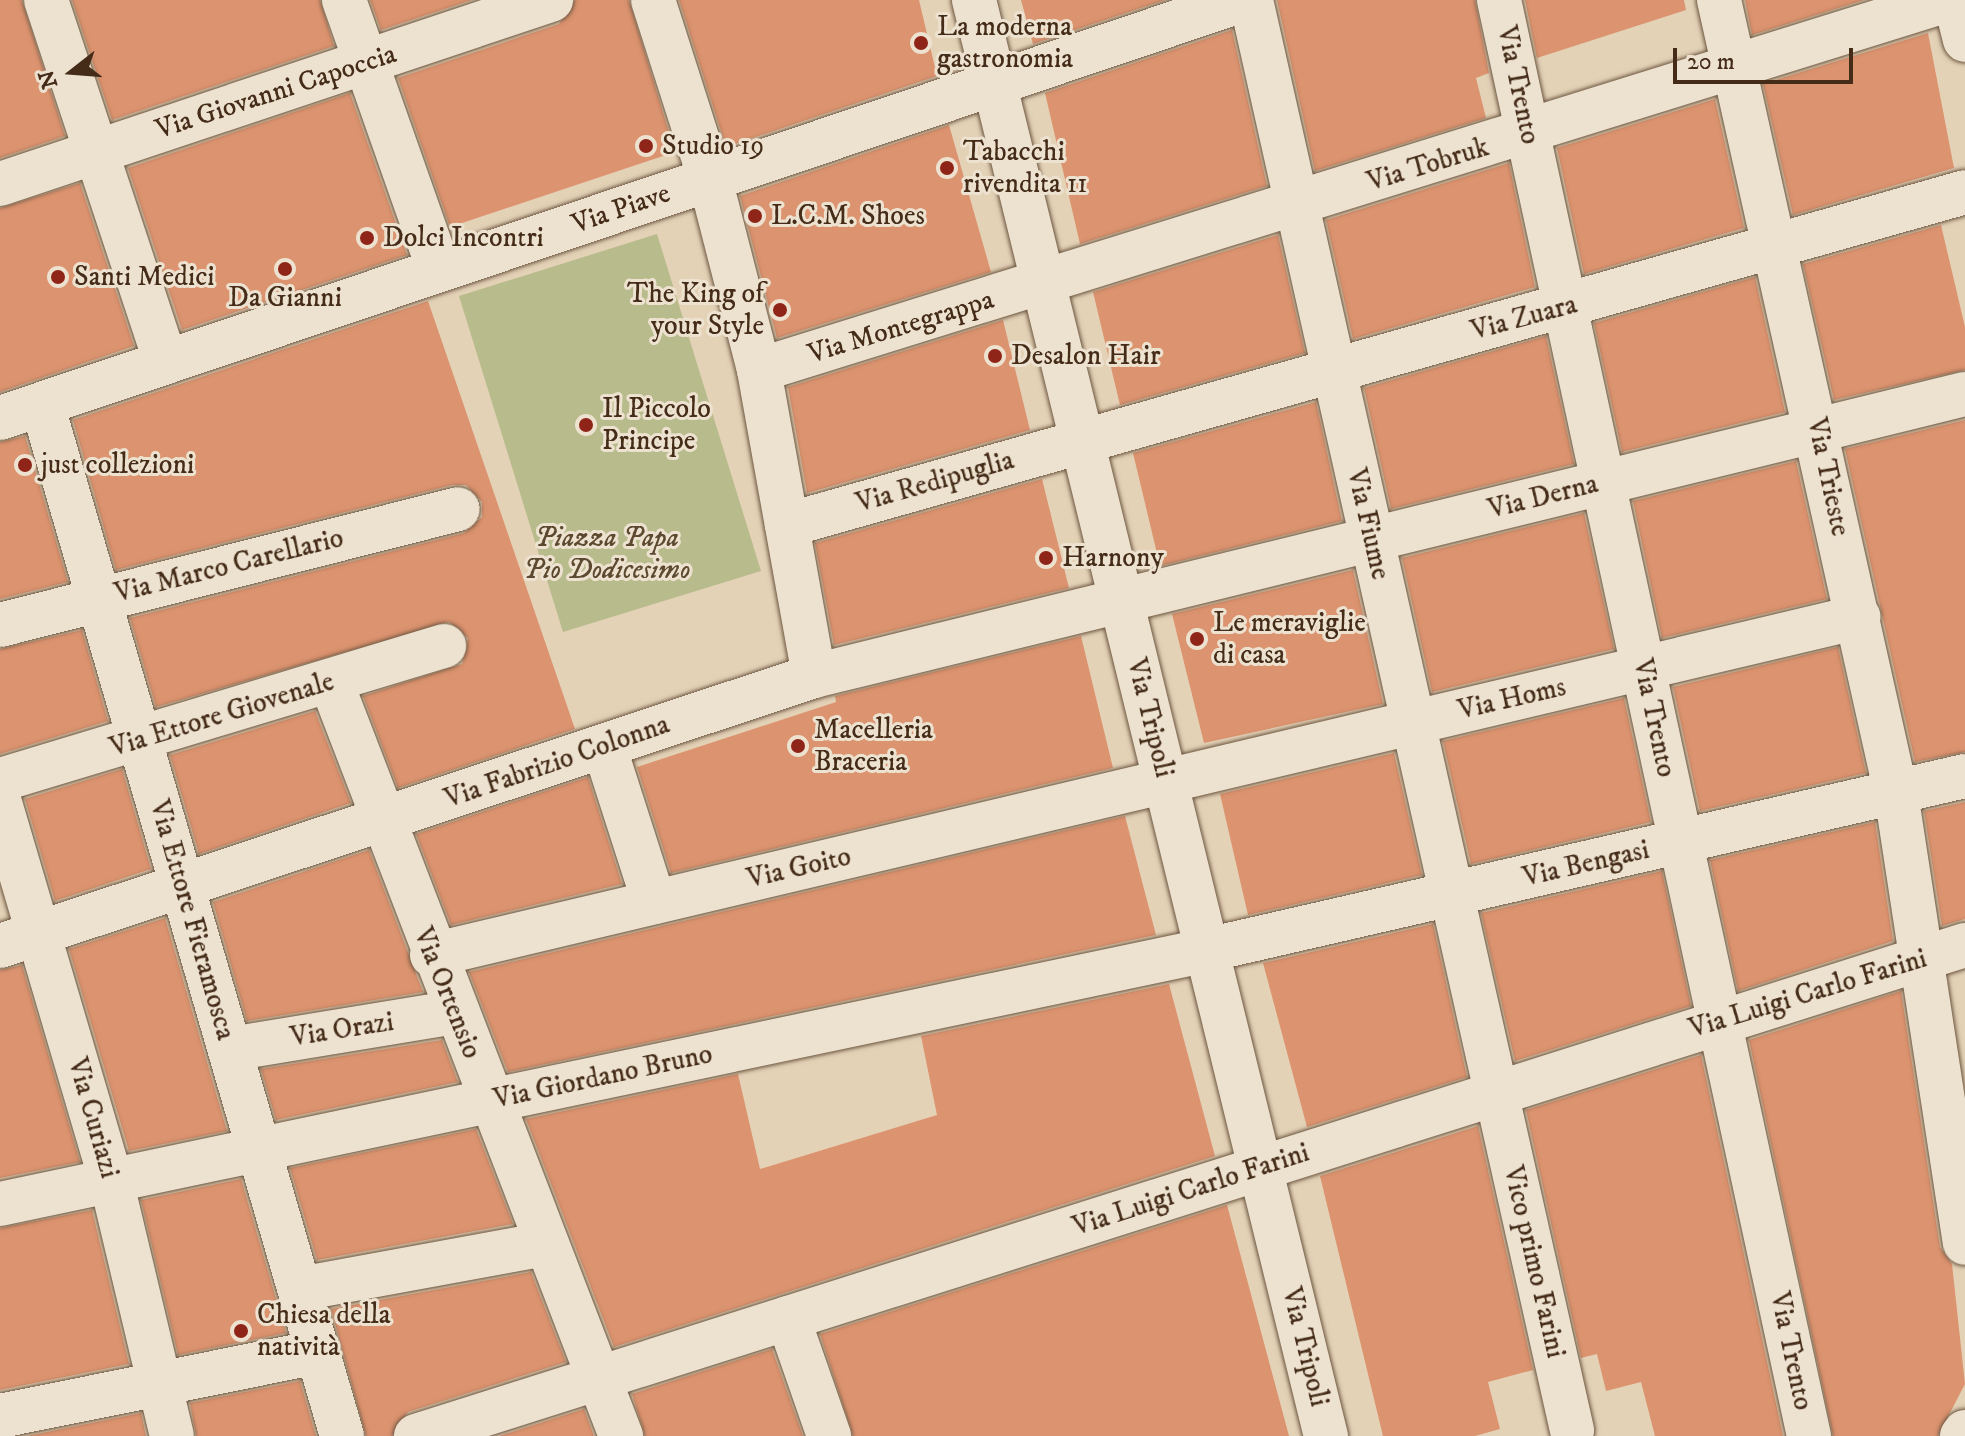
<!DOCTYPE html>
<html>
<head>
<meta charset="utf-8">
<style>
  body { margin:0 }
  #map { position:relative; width:1965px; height:1436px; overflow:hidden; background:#e4d2b7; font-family:"IM FELL DW Pica",serif }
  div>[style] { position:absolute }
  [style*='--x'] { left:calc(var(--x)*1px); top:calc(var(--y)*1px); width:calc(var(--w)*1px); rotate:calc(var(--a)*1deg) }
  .green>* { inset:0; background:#b8bb8c }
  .building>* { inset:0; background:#dc936f }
  .roads { filter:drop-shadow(0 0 2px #6d5640) drop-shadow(0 0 2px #6d5640) }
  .minor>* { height:44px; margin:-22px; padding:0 22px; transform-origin:22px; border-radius:22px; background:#ede2d0 }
  .dots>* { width:22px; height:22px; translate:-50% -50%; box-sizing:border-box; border:4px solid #ede2d0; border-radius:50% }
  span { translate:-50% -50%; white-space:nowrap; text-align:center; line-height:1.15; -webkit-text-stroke:6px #ede2d0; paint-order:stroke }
  .poi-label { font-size:28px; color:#452c18 }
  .left { translate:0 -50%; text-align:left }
  .right { translate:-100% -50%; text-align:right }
  .street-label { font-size:28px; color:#452c18 }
  .park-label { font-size:28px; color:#5c492f; font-style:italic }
  .north { position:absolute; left:32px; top:32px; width:80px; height:80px; -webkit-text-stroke:6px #ede2d0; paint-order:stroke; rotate:253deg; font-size:22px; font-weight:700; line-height:32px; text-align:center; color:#452c18 }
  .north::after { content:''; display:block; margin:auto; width:28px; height:36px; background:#452c18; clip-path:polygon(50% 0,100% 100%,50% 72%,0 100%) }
  .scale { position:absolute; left:1673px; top:48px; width:180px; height:36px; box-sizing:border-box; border:4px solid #452c18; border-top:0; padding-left:10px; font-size:24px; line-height:28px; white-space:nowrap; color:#452c18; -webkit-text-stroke:6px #ede2d0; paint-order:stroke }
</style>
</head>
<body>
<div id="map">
  <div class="green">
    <i style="clip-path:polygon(657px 234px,761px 571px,563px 632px,459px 296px)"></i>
  </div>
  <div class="building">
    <i style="clip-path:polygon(0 0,22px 0,65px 136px,0 158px)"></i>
    <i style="clip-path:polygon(72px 0,320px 0,334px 46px,112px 120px)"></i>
    <i style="clip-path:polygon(370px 0,472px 0,381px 30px)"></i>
    <i style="clip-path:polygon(575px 0,629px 0,675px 152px,450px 227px,398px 78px,559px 24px)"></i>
    <i style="clip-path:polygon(679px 0,919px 0,937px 76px,726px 147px)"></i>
    <i style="clip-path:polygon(1021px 0,1165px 0,1033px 44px)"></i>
    <i style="clip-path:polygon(1277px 0,1475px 0,1489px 73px,1476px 78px,1486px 118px,1315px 171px)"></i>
    <i style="clip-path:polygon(1525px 0,1684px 0,1686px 10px,1537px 58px)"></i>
    <i style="clip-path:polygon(1745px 0,1864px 0,1752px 35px)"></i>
    <i style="clip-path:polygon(1232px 30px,1267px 186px,1080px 244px,1045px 93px)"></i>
    <i style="clip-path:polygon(1928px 33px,1954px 168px,1793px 215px,1763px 84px)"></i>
    <i style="clip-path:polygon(350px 93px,407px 255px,182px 330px,128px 168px)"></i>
    <i style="clip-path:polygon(1715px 99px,1744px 228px,1584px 274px,1557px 148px)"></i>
    <i style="clip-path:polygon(949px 125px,991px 272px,777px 338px,740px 196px)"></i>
    <i style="clip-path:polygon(1509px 163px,1535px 287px,1353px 339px,1326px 220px)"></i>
    <i style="clip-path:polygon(80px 183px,134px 346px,0 392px,0 208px)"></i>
    <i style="clip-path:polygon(1941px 225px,1965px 327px,1965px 370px,1834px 400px,1803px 264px)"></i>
    <i style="clip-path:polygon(1278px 235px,1305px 353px,1120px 405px,1093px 292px)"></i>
    <i style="clip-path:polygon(1755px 277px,1785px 412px,1622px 452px,1594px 323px)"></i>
    <i style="clip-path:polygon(428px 301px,575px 729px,398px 788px,363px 696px,462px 664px,468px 638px,449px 622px,156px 707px,130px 618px,464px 533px,482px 517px,482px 502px,466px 485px,452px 485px,116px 570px,73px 420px)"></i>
    <i style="clip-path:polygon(1003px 320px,1030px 430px,807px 493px,788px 387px)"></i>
    <i style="clip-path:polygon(1546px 336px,1574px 464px,1391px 509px,1364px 388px)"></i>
    <i style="clip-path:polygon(1316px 402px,1342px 521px,1160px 566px,1133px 453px)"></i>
    <i style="clip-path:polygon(1965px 420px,1965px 752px,1915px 762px,1845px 449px)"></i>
    <i style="clip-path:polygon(25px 436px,68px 582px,0 599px,0 442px)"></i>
    <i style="clip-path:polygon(1796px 461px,1827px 599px,1662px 638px,1633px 501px)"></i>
    <i style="clip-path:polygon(1042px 479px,1069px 588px,834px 645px,815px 543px)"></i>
    <i style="clip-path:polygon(1584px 513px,1614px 649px,1432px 692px,1402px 558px)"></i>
    <i style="clip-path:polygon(1353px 570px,1383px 704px,1204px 743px,1172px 614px)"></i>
    <i style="clip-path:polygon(82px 630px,108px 721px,0 754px,0 649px)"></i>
    <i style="clip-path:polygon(1081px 636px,1113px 768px,671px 873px,637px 767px,836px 702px,835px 696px)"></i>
    <i style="clip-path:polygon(1838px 647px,1866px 773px,1700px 811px,1673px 687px)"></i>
    <i style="clip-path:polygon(1624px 698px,1651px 822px,1471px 864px,1443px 741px)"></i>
    <i style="clip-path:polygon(315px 711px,351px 803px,199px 854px,170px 755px)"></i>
    <i style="clip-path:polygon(1394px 753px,1422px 875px,1248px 915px,1220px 794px)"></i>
    <i style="clip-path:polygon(122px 769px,151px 869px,55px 901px,25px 799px)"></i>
    <i style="clip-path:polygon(588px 777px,622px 884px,451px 925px,416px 834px)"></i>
    <i style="clip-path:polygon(1965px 802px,1965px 919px,1942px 926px,1924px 811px)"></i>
    <i style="clip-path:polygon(1125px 816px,1156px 935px,508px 1072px,469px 972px)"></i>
    <i style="clip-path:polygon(1875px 822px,1893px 941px,1738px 991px,1710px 860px)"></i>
    <i style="clip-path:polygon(369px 850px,423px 992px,247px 1021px,213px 902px)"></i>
    <i style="clip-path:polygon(1662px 871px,1691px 1006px,1515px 1061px,1481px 913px)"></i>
    <i style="clip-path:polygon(165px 918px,227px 1131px,129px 1151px,69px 949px)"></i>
    <i style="clip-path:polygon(1433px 924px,1467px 1077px,1307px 1127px,1263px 963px)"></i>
    <i style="clip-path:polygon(22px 965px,80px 1162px,0 1178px,0 970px)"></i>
    <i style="clip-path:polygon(1169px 984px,1215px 1156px,614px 1347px,526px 1119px,738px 1074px,760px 1169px,937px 1115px,921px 1036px)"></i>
    <i style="clip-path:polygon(1901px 991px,1940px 1247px,1952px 1264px,1965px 1384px,1938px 1436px,1833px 1436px,1749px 1040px)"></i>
    <i style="clip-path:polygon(442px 1040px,458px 1082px,276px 1120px,261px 1069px)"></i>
    <i style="clip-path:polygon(1701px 1055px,1783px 1436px,1655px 1436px,1641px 1382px,1606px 1391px,1597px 1354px,1581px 1358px,1526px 1110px)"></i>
    <i style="clip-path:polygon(1478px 1126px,1533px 1370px,1488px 1382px,1500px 1429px,1475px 1436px,1383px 1436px,1320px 1176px)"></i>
    <i style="clip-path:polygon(476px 1129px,513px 1224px,317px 1260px,290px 1168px)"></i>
    <i style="clip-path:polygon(241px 1179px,286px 1333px,178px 1355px,141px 1200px)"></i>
    <i style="clip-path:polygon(1227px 1205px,1289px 1436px,853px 1436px,820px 1334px)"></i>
    <i style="clip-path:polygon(92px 1210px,129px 1364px,0 1390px,0 1228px)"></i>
    <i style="clip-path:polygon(531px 1272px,566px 1362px,408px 1412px,392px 1436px,366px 1436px,331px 1309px)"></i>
    <i style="clip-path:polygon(772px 1349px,803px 1436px,645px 1436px,632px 1394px)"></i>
    <i style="clip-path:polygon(300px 1381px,316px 1436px,196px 1436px,190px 1403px)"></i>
    <i style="clip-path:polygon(584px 1409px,594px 1436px,499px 1436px)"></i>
    <i style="clip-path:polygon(141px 1413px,146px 1436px,27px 1436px)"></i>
  </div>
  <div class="roads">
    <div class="minor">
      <i style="--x:46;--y:0;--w:381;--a:71.7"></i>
      <i style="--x:344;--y:0;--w:286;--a:70.6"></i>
      <i style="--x:653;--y:0;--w:188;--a:72.3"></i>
      <i style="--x:710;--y:179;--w:197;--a:75.6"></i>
      <i style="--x:759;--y:370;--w:311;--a:79.8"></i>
      <i style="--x:974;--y:0;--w:1479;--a:76.23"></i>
      <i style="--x:1251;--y:0;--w:1466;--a:77.35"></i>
      <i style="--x:1499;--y:0;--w:1469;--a:77.82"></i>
      <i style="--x:1719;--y:0;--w:813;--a:77.42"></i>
      <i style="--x:1896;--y:793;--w:455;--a:81.3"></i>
      <i style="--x:1955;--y:0;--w:41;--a:76"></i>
      <i style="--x:0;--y:184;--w:581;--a:-18.47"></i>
      <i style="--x:759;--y:370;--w:1245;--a:-17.29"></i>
      <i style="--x:42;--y:404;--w:1075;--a:73.79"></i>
      <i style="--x:0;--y:418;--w:1311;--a:-18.59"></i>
      <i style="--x:787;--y:525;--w:1224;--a:-15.78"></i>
      <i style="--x:0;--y:625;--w:472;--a:-14.2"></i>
      <i style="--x:331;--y:682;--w:808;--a:68.96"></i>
      <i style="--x:604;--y:746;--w:164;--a:72.2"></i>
      <i style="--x:0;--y:780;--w:464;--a:-16.8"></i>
      <i style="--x:0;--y:803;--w:393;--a:73.6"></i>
      <i style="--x:111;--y:1180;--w:263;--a:76.6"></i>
      <i style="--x:0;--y:946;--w:858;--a:-18.35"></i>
      <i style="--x:814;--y:676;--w:1185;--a:-13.77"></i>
      <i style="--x:432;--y:955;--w:1466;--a:-13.33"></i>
      <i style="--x:230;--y:1049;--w:228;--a:-9.3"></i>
      <i style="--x:0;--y:1204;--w:1233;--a:-11.88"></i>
      <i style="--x:1207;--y:950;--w:778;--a:-12.93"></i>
      <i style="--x:300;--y:1289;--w:249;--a:-10.4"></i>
      <i style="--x:788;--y:1318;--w:125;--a:70.8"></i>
      <i style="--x:0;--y:1416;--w:324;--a:-11.4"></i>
      <i style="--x:416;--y:1436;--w:1625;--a:-17.59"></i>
      <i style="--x:1962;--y:1436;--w:5;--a:-53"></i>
    </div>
  </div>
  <div class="dots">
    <i style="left:921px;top:43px;background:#8f2418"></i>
    <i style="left:646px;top:146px;background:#8f2418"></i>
    <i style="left:947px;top:168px;background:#8f2418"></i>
    <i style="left:755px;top:216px;background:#8f2418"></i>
    <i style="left:367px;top:238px;background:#8f2418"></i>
    <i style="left:285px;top:269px;background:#8f2418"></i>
    <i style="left:58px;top:277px;background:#8f2418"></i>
    <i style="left:780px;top:310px;background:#8f2418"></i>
    <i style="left:995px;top:356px;background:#8f2418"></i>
    <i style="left:586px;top:425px;background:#8f2418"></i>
    <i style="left:25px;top:465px;background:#8f2418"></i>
    <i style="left:1046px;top:558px;background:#8f2418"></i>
    <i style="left:1197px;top:639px;background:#8f2418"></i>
    <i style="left:798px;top:746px;background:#8f2418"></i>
    <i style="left:241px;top:1331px;background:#8f2418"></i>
  </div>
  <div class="poi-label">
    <span class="left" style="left:937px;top:43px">La moderna<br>gastronomia</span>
    <span class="left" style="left:662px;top:146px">Studio 19</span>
    <span class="left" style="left:963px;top:168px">Tabacchi<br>rivendita 11</span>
    <span class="left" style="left:771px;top:216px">L.C.M. Shoes</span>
    <span class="left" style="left:383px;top:238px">Dolci Incontri</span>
    <span class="left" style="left:74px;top:277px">Santi Medici</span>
    <span class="right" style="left:764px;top:310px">The King of<br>your Style</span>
    <span style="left:285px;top:298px">Da Gianni</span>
    <span class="left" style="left:1011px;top:356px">Desalon Hair</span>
    <span class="left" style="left:602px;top:425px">Il Piccolo<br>Principe</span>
    <span class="left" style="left:41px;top:465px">just collezioni</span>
    <span class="left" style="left:1062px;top:558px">Harnony</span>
    <span class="left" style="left:1213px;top:639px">Le meraviglie<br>di casa</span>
    <span class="left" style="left:814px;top:746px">Macelleria<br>Braceria</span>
    <span class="left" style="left:257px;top:1331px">Chiesa della<br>natività</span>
  </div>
  <div class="street-label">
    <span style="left:1518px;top:85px;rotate:78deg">Via Trento</span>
    <span style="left:276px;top:92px;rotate:-18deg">Via Giovanni Capoccia</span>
    <span style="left:1428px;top:165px;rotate:-17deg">Via Tobruk</span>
    <span style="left:621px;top:209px;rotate:-19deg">Via Piave</span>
    <span style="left:1524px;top:318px;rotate:-15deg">Via Zuara</span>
    <span style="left:901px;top:327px;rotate:-17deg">Via Montegrappa</span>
    <span style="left:1828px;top:477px;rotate:78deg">Via Trieste</span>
    <span style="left:935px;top:482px;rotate:-16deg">Via Redipuglia</span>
    <span style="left:1543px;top:497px;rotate:-14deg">Via Derna</span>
    <span style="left:1368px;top:524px;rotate:77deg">Via Fiume</span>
    <span style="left:229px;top:566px;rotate:-14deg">Via Marco Carellario</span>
    <span style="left:1512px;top:699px;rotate:-13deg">Via Homs</span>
    <span style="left:222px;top:715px;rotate:-17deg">Via Ettore Giovenale</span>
    <span style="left:1150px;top:718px;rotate:76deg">Via Tripoli</span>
    <span style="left:1654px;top:718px;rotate:78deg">Via Trento</span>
    <span style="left:557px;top:762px;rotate:-19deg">Via Fabrizio Colonna</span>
    <span style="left:1586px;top:864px;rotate:-13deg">Via Bengasi</span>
    <span style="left:799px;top:868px;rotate:-13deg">Via Goito</span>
    <span style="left:192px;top:920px;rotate:74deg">Via Ettore Fieramosca</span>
    <span style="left:447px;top:993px;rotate:68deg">Via Ortensio</span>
    <span style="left:1808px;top:994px;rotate:-17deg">Via Luigi Carlo Farini</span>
    <span style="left:342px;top:1030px;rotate:-9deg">Via Orazi</span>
    <span style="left:603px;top:1077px;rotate:-12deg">Via Giordano Bruno</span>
    <span style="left:93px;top:1118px;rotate:74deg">Via Curiazi</span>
    <span style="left:1191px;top:1190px;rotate:-18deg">Via Luigi Carlo Farini</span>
    <span style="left:1534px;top:1262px;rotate:77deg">Vico primo Farini</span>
    <span style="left:1305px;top:1347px;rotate:76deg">Via Tripoli</span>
    <span style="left:1791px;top:1351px;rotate:78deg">Via Trento</span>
  </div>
  <div class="park-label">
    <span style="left:607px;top:554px">Piazza Papa<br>Pio Dodicesimo</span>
  </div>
  <div class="north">N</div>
  <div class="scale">20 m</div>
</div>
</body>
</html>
